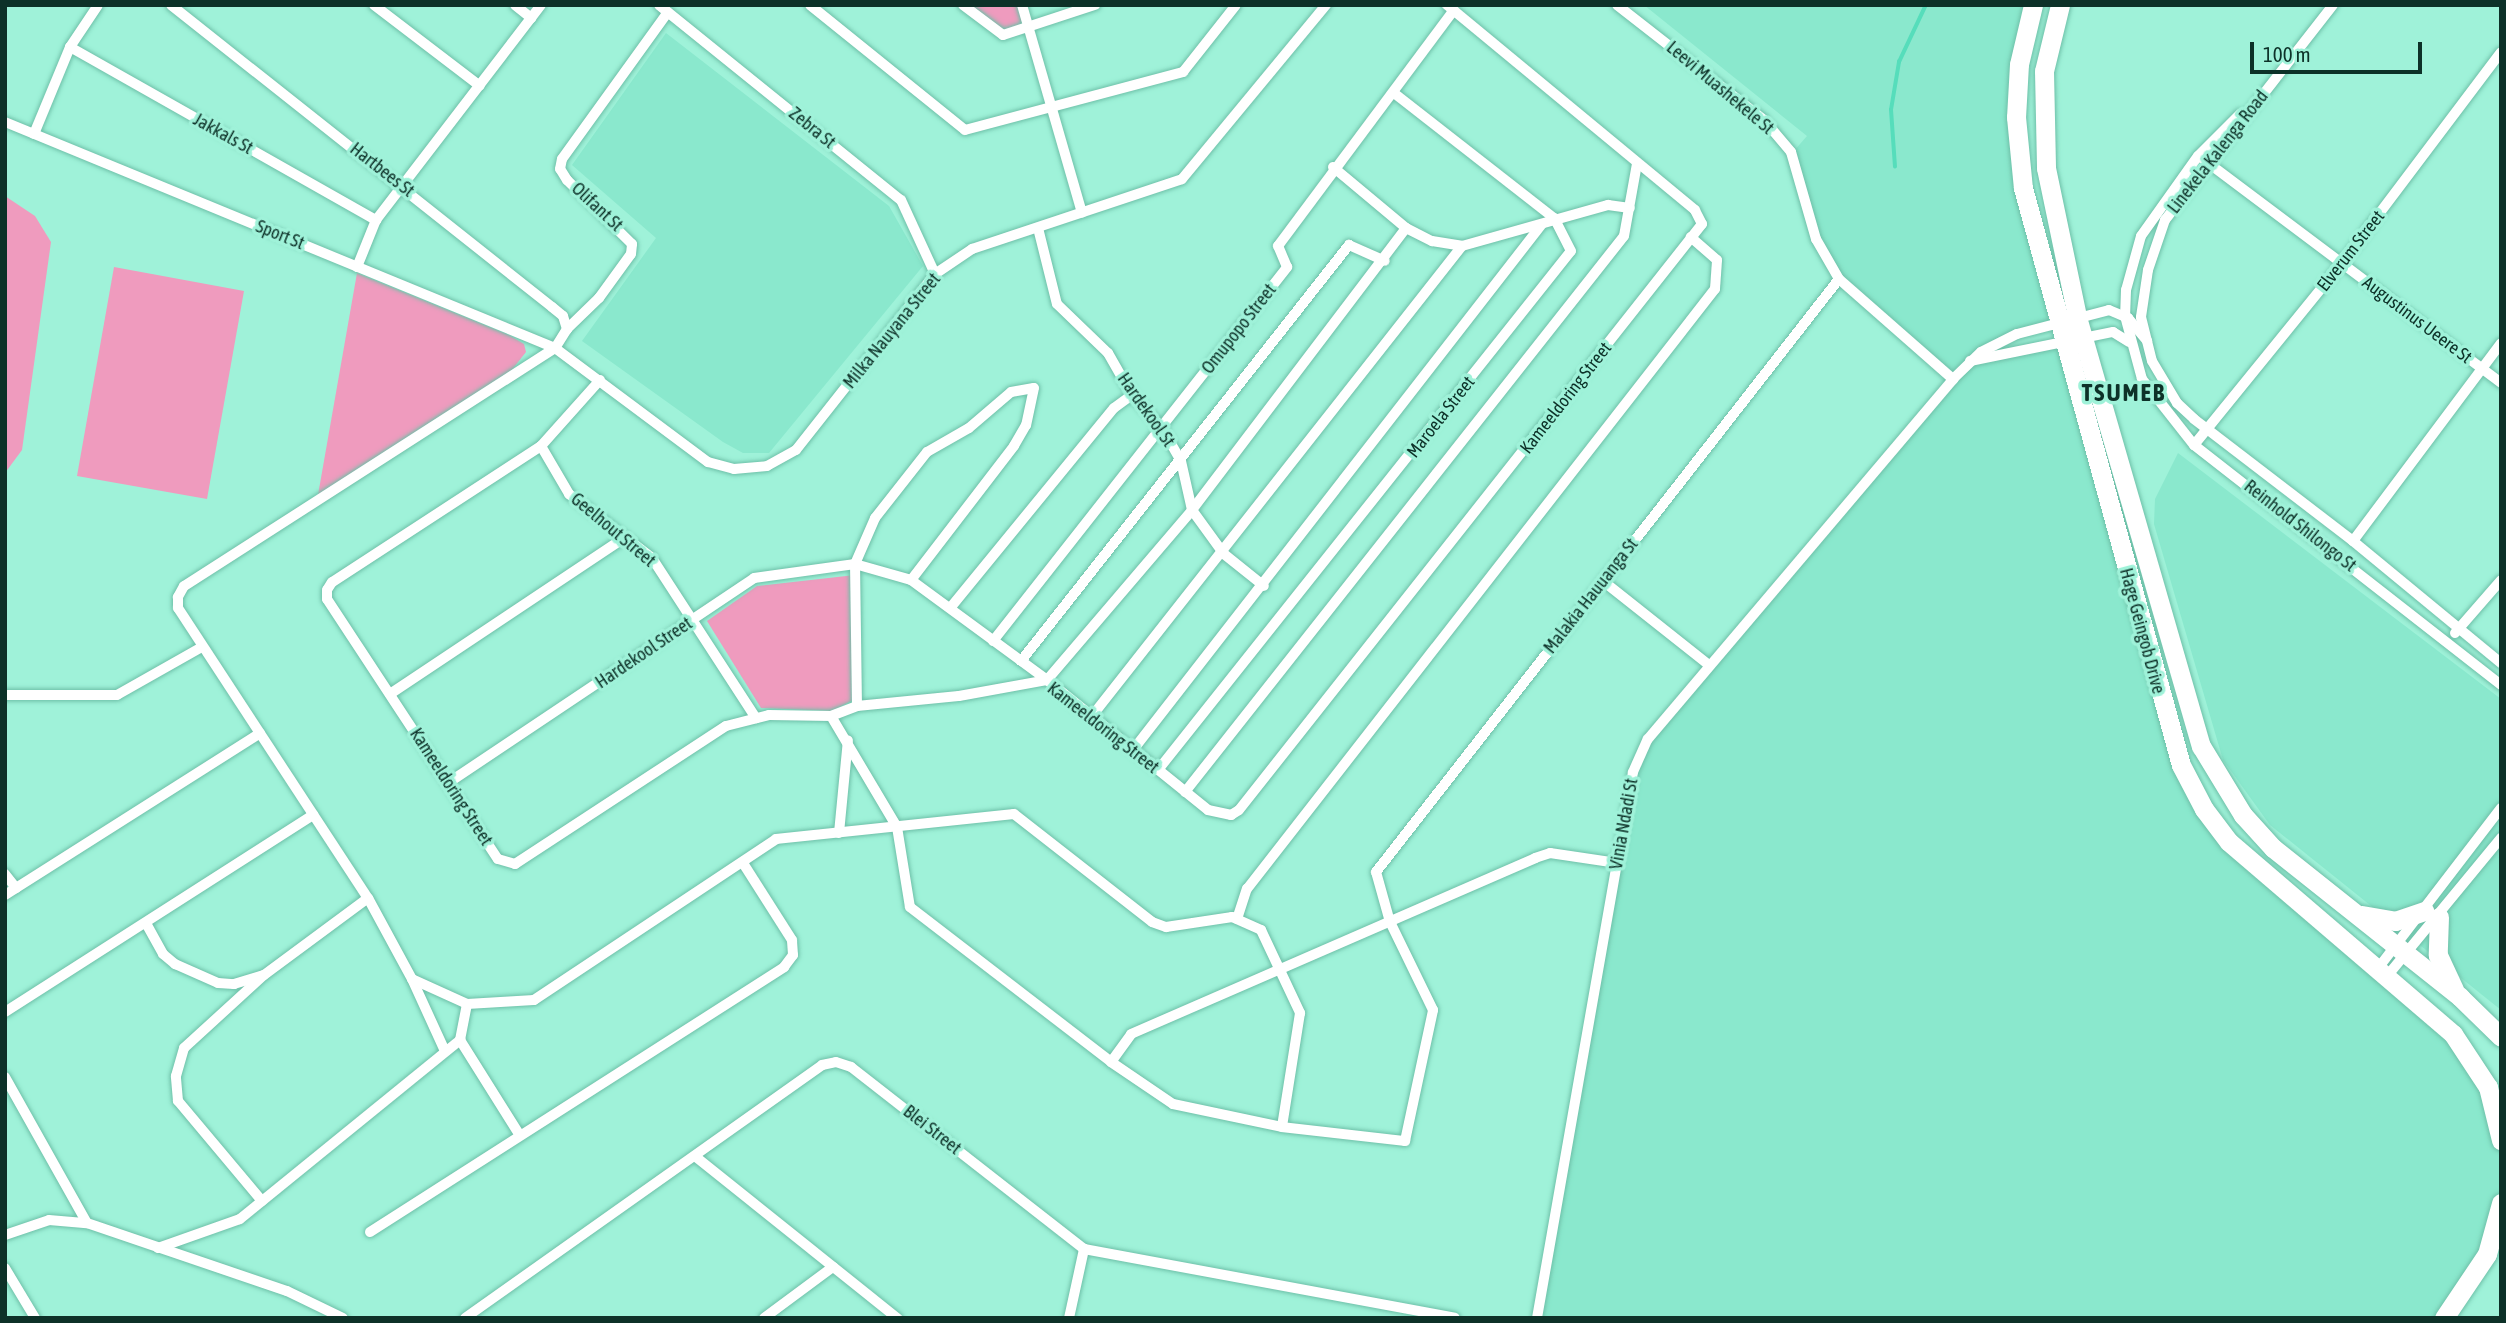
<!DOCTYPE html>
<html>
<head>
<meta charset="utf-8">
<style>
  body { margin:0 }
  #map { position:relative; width:2506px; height:1323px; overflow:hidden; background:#9ff2d9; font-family:"Asap Condensed",sans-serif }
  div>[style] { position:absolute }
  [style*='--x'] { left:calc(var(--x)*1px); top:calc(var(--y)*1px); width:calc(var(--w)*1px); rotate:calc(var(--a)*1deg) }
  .built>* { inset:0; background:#8ae8cd }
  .green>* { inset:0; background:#ef9bbe }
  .stream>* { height:3.5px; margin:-1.75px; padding:0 1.75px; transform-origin:1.75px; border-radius:1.75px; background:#56ddbb }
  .roads { filter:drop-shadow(0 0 2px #6ec0a8) drop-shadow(0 0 2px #6ec0a8) }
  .street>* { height:10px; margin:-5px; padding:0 5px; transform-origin:5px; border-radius:5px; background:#fff }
  .highway>* { height:19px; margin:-9.5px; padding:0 9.5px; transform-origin:9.5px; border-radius:9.5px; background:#fff }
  span { translate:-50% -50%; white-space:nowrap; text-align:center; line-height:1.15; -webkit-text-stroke:7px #9ff2d9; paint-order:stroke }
  .street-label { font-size:18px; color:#0d3128 }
  .district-label { font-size:24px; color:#0d3128; font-weight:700; letter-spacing:2px }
  .frame { position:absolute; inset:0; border:7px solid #0d3128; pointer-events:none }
  .scale { position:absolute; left:2250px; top:42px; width:172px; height:32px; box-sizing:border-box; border:4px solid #0d3128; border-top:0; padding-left:9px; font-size:21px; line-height:24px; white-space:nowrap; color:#0d3128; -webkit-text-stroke:5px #9ff2d9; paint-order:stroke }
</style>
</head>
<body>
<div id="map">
  <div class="built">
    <i style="clip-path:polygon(1644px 5px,2033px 5px,2016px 117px,2059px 323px,2017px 334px,1972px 359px,2064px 344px,2204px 809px,2472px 1058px,2501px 1139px,2501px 1203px,2487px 1254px,2444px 1318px,1537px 1318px,1633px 772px,1648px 739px,1952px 379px,1839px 279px,1816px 239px,1793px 152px,1807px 136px)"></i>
    <i style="clip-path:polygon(666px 33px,889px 206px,923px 266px,769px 453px,743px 453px,723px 442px,582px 341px,656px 238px,572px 165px)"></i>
    <i style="clip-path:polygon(2178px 453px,2501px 699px,2501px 1010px,2270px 825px,2223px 760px,2154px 524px,2155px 499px)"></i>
  </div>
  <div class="green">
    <i style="clip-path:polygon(963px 5px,1022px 5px,1029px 28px,1003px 35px)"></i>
    <i style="clip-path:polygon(5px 196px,35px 216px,51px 242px,22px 450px,5px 473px)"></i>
    <i style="clip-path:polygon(114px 267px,244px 291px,207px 499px,77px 476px)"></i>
    <i style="clip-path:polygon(357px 273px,509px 335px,524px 344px,526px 352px,511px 371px,318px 495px)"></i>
    <i style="clip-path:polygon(855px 575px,857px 698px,832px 711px,761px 708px,707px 621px,757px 586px)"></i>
  </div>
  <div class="stream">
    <i style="--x:1895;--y:167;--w:57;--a:-94"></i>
    <i style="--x:1891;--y:110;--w:49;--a:-80.5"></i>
    <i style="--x:1899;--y:62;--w:63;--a:-64.7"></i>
  </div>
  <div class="roads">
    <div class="street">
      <i style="--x:171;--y:5;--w:486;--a:38.4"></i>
      <i style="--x:552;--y:307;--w:14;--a:39"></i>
      <i style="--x:563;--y:316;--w:14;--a:73"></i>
      <i style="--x:567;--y:329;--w:22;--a:122"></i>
      <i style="--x:555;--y:348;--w:441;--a:147.3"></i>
      <i style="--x:184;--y:586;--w:13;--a:119"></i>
      <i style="--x:178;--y:597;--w:11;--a:90"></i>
      <i style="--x:178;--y:608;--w:347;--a:56.8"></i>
      <i style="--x:368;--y:898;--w:92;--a:61.5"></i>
      <i style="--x:412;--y:979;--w:60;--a:24.4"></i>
      <i style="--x:467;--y:1004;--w:67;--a:-3.4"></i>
      <i style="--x:534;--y:1000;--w:291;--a:-33.6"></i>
      <i style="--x:776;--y:839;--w:239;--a:-6"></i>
      <i style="--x:1014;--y:814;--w:175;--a:38"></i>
      <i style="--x:1152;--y:922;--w:15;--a:20"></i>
      <i style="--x:1166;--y:927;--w:67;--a:-8.6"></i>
      <i style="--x:1232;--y:917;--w:32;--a:24"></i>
      <i style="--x:1261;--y:930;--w:92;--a:64.8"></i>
      <i style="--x:1300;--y:1013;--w:115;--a:99"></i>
      <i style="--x:374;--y:5;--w:133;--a:37.4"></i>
      <i style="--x:515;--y:5;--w:21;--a:39"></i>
      <i style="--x:659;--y:5;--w:311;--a:38.9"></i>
      <i style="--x:901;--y:200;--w:81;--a:65.3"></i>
      <i style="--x:810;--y:5;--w:199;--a:38.9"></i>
      <i style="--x:965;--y:130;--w:226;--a:-14.9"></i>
      <i style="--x:1183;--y:72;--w:85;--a:-51.7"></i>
      <i style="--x:963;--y:5;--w:50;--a:36.9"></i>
      <i style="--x:1003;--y:35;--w:97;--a:-18.1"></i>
      <i style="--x:1022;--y:5;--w:216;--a:73.9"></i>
      <i style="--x:1617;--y:5;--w:187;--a:38"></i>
      <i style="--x:1764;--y:120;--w:42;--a:49.8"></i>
      <i style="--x:1791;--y:152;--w:91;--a:74"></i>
      <i style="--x:1816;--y:239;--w:46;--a:60.1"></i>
      <i style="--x:1839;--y:279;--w:152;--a:41.3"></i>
      <i style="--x:2333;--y:5;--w:273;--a:128"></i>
      <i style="--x:2165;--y:220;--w:53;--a:108.8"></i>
      <i style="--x:2148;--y:270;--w:48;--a:98.5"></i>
      <i style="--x:2141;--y:317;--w:45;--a:76"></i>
      <i style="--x:2152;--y:361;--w:49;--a:59.2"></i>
      <i style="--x:2177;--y:403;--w:23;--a:43"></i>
      <i style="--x:2194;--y:419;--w:200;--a:37.5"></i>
      <i style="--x:2353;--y:541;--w:192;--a:39.5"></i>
      <i style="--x:70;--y:47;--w:352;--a:29.5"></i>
      <i style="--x:2240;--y:114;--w:59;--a:135"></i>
      <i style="--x:2198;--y:156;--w:98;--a:125.5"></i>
      <i style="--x:2141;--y:236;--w:56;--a:105.5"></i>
      <i style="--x:2126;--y:290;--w:26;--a:92"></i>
      <i style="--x:2125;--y:316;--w:65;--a:74.9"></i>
      <i style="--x:2142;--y:379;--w:84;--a:51.8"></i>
      <i style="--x:2194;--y:445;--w:390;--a:38"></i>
      <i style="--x:5;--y:122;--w:595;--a:22.34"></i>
      <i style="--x:555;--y:348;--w:191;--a:36.7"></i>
      <i style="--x:708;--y:462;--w:27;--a:15"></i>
      <i style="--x:734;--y:469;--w:33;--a:-5"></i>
      <i style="--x:767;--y:466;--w:33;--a:-29"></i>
      <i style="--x:796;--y:450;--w:224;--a:-51.7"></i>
      <i style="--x:935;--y:274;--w:45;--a:-34"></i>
      <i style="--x:972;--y:249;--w:221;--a:-18.4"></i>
      <i style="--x:1182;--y:179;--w:226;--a:-50.4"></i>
      <i style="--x:34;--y:134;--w:94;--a:-67.5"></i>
      <i style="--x:70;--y:47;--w:50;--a:-56.3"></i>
      <i style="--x:2203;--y:159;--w:373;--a:36.9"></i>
      <i style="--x:1333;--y:167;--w:95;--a:39.9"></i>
      <i style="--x:1406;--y:228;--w:29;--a:27"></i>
      <i style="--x:1432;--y:241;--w:30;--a:9"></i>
      <i style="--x:1462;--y:246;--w:152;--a:-15.7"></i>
      <i style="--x:1608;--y:205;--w:22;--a:8"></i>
      <i style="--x:1038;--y:228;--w:78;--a:76"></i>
      <i style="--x:1057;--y:304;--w:71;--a:43.9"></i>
      <i style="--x:1108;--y:353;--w:48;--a:60.3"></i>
      <i style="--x:1132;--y:395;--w:45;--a:47.7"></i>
      <i style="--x:1162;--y:428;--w:38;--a:60"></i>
      <i style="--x:1181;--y:461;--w:50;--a:77.3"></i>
      <i style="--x:1192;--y:510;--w:54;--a:54"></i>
      <i style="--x:1224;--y:554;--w:51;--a:38.7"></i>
      <i style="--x:357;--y:267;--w:51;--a:-68"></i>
      <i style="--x:376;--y:220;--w:271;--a:-52.5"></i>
      <i style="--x:567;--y:329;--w:45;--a:-44.1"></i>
      <i style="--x:599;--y:298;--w:54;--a:-54"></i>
      <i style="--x:631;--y:254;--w:10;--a:-84"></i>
      <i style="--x:632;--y:244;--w:91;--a:-135.4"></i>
      <i style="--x:567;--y:180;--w:13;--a:-122"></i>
      <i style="--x:560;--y:169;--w:10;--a:-79"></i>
      <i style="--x:562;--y:159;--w:181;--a:-54.2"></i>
      <i style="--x:1970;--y:361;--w:146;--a:-11.5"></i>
      <i style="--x:2113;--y:332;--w:19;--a:32"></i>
      <i style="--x:600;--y:380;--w:89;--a:131.8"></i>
      <i style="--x:541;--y:446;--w:249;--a:146.9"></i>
      <i style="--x:332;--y:582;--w:9;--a:122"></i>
      <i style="--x:327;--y:590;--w:9;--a:90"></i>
      <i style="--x:327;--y:599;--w:311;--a:56.7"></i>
      <i style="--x:498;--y:859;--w:18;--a:16"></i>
      <i style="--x:515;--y:864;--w:252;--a:-33.2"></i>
      <i style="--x:726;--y:726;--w:44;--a:-14.3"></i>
      <i style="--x:769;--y:715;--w:62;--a:0.9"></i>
      <i style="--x:831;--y:716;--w:28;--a:-21"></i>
      <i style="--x:857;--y:706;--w:102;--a:-5.6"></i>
      <i style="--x:959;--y:696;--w:89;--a:-10.3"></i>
      <i style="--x:1047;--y:680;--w:207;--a:38.9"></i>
      <i style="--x:1208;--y:810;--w:24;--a:12"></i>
      <i style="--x:1231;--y:815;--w:9;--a:-32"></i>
      <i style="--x:1239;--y:810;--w:747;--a:-51.69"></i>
      <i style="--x:1702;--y:224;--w:16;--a:-117"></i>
      <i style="--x:1695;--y:210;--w:322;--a:-140.4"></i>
      <i style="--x:2194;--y:445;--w:235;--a:-50.9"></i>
      <i style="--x:2342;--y:263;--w:264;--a:-53"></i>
      <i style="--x:541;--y:446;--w:56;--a:59.7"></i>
      <i style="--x:569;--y:494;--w:105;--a:37.6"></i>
      <i style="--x:652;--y:558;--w:191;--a:57"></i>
      <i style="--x:2353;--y:541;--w:247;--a:-53.2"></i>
      <i style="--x:1603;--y:581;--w:135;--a:38.4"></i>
      <i style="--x:951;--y:607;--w:257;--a:-50.7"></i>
      <i style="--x:1114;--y:408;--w:22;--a:-36"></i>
      <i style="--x:2455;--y:633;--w:70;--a:-49"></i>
      <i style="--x:993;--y:641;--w:476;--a:-51.8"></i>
      <i style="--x:1287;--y:267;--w:23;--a:-113"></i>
      <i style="--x:1278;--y:246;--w:294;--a:-53.3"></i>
      <i style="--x:1021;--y:661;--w:530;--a:-51.75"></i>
      <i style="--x:1349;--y:245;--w:39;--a:24"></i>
      <i style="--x:390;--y:694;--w:283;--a:-33.7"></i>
      <i style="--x:5;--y:695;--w:112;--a:0"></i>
      <i style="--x:117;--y:695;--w:98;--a:-29.5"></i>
      <i style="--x:857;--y:706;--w:142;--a:-90.8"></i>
      <i style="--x:855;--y:564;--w:50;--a:-66.5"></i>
      <i style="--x:875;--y:518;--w:84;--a:-51.8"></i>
      <i style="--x:927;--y:452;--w:48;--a:-29.7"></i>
      <i style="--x:969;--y:428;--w:55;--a:-40.6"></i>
      <i style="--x:1011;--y:392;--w:23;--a:-10"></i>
      <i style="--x:1034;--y:388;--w:38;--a:102"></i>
      <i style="--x:1026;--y:425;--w:24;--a:120"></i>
      <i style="--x:1014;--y:446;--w:169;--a:127.5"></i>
      <i style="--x:831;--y:716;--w:129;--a:59.3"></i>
      <i style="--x:897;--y:827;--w:81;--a:80.8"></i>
      <i style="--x:910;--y:907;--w:254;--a:37.6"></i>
      <i style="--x:1111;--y:1062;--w:75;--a:34.1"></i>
      <i style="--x:1173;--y:1104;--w:111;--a:11.9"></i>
      <i style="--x:1282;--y:1127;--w:124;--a:6.5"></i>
      <i style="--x:1405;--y:1141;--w:134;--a:-77.9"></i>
      <i style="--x:1433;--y:1010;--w:98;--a:-116"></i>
      <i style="--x:1390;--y:922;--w:52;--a:-105.6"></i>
      <i style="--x:1376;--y:872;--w:752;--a:-52.02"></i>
      <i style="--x:1092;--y:716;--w:598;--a:-51.79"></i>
      <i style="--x:1133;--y:750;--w:666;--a:-52.13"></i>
      <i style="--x:1158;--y:770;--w:663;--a:-51.49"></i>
      <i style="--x:1571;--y:251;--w:37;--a:-117"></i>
      <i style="--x:1554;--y:218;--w:204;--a:-142"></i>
      <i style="--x:448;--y:783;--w:368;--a:-33.8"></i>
      <i style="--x:754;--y:578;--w:102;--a:-7.9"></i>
      <i style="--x:855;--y:564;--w:58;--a:15.9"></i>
      <i style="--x:911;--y:580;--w:169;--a:36.3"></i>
      <i style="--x:1047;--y:680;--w:223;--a:-49.5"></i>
      <i style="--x:1192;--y:510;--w:354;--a:-52.8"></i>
      <i style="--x:1185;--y:792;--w:708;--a:-51.71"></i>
      <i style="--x:1624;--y:236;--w:73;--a:-79.8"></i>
      <i style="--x:839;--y:833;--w:93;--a:-84.5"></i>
      <i style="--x:5;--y:874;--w:18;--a:52"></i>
      <i style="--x:5;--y:895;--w:302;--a:-32.4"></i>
      <i style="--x:1237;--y:919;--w:32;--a:-72"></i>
      <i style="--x:1247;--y:889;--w:761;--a:-52.05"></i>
      <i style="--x:1715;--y:289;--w:29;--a:-86"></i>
      <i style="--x:1717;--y:260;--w:35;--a:-139"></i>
      <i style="--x:147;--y:925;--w:33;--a:61"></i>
      <i style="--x:163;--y:954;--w:16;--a:40"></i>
      <i style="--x:175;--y:964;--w:47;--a:23.8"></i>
      <i style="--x:218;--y:983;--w:16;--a:4"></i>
      <i style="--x:234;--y:984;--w:31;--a:-17"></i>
      <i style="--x:264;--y:975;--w:129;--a:-36.5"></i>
      <i style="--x:2379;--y:967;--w:200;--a:-52.5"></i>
      <i style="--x:2388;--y:975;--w:178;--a:-50.5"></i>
      <i style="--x:412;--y:979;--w:79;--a:65.4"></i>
      <i style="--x:467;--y:1004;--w:37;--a:101"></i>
      <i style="--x:460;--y:1040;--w:111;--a:57.9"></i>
      <i style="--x:5;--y:1012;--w:366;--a:-32.6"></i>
      <i style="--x:1111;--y:1062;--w:34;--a:-54"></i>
      <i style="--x:1131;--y:1034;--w:441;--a:-23.5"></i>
      <i style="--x:1535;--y:858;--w:16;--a:-18"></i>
      <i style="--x:1550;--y:853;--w:68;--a:8.5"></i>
      <i style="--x:5;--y:1077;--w:167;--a:60.7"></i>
      <i style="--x:696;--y:1157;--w:258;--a:38.7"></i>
      <i style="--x:262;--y:1201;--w:131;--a:-130"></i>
      <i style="--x:178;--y:1101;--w:25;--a:-95"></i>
      <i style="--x:176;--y:1076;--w:29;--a:-74"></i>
      <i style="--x:184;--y:1048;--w:108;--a:-42.4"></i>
      <i style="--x:370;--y:1232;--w:492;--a:-32.6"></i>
      <i style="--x:784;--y:967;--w:15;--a:-53"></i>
      <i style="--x:793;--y:955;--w:15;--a:-94"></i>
      <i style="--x:792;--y:940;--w:91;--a:-122.5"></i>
      <i style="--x:5;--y:1235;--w:46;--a:-18.8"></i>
      <i style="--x:49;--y:1220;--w:38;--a:5"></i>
      <i style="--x:87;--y:1223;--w:211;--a:18.8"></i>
      <i style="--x:287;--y:1291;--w:62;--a:25.7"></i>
      <i style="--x:158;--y:1248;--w:87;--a:-19.5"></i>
      <i style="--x:240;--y:1219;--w:284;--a:-39.1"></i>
      <i style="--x:5;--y:1268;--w:58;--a:59"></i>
      <i style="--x:465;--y:1318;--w:438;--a:-35.3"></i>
      <i style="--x:822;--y:1065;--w:14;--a:-12"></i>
      <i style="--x:836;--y:1062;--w:16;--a:18"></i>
      <i style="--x:851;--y:1067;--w:296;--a:38"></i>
      <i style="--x:1084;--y:1249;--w:377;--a:10.5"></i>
      <i style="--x:764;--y:1318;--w:86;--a:-36.5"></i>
      <i style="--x:1069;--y:1318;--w:71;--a:-77.7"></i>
      <i style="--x:1537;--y:1318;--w:554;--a:-80.03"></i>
      <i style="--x:1633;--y:772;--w:36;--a:-66"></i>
      <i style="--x:1648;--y:739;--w:472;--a:-49.7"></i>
      <i style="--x:1953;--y:379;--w:39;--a:-44"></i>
      <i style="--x:1981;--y:352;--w:40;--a:-26.6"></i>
      <i style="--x:2017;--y:334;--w:95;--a:-14.6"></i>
      <i style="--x:2109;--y:310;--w:21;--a:23"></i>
      <i style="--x:2128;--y:318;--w:30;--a:50"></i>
    </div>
    <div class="highway">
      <i style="--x:2033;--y:5;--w:61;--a:103.3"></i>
      <i style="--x:2019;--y:64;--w:53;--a:93.2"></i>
      <i style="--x:2016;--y:117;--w:71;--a:84.4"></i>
      <i style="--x:2023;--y:188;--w:598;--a:74.69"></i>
      <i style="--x:2181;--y:765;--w:50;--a:62.4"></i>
      <i style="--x:2204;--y:809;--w:41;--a:52.9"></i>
      <i style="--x:2229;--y:842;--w:295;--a:40.6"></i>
      <i style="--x:2453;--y:1034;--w:64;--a:56.6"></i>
      <i style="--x:2488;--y:1087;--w:55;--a:76.2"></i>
      <i style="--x:2060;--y:5;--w:68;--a:103.6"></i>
      <i style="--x:2044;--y:71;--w:97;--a:88.8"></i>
      <i style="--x:2046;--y:168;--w:152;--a:78.2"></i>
      <i style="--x:2077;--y:317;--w:447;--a:73.9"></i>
      <i style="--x:2201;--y:746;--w:81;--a:58.7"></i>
      <i style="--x:2243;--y:815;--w:45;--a:47.7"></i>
      <i style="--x:2273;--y:848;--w:239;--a:38.5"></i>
      <i style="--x:2460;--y:997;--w:57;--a:44.3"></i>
      <i style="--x:2362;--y:915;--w:34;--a:10"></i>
      <i style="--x:2395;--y:921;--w:31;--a:-19"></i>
      <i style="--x:2439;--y:917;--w:38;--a:92"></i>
      <i style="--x:2438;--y:955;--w:38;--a:65"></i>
      <i style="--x:2444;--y:1318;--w:77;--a:-56.1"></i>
      <i style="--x:2487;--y:1254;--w:53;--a:-74.6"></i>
    </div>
  </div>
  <div class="street-label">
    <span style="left:1720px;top:88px;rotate:40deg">Leevi Muashekele St</span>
    <span style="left:812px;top:128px;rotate:39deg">Zebra St</span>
    <span style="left:223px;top:134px;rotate:29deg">Jakkals St</span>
    <span style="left:2218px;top:152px;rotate:-52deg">Linekela Kalenga Road</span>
    <span style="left:382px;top:170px;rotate:38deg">Hartbees St</span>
    <span style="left:597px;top:207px;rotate:43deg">Olifant St</span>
    <span style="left:280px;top:235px;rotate:22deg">Sport St</span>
    <span style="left:2351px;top:251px;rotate:-52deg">Elverum Street</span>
    <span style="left:2417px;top:320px;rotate:37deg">Augustinus Ueere St</span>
    <span style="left:1239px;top:329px;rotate:-52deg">Omupopo Street</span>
    <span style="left:892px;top:331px;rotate:-51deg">Milka Nauyana Street</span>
    <span style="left:1566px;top:398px;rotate:-52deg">Kameeldoring Street</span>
    <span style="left:1146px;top:410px;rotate:55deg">Hardekool St</span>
    <span style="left:1441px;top:417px;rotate:-52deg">Maroela Street</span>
    <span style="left:2300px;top:526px;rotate:38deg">Reinhold Shilongo St</span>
    <span style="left:613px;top:530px;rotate:40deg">Geelhout Street</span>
    <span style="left:1591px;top:596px;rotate:-52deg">Malakia Hauuanga St</span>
    <span style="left:2142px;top:631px;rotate:75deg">Hage Geingob Drive</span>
    <span style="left:644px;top:653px;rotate:-34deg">Hardekool Street</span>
    <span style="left:1103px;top:728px;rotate:38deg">Kameeldoring Street</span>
    <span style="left:451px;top:787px;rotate:57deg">Kameeldoring Street</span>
    <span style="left:1624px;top:824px;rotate:-80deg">Vinia Ndadi St</span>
    <span style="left:932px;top:1130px;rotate:38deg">Blei Street</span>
  </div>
  <div class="district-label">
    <span style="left:2124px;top:393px">TSUMEB</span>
  </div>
  <div class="frame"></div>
  <div class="scale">100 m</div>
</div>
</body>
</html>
